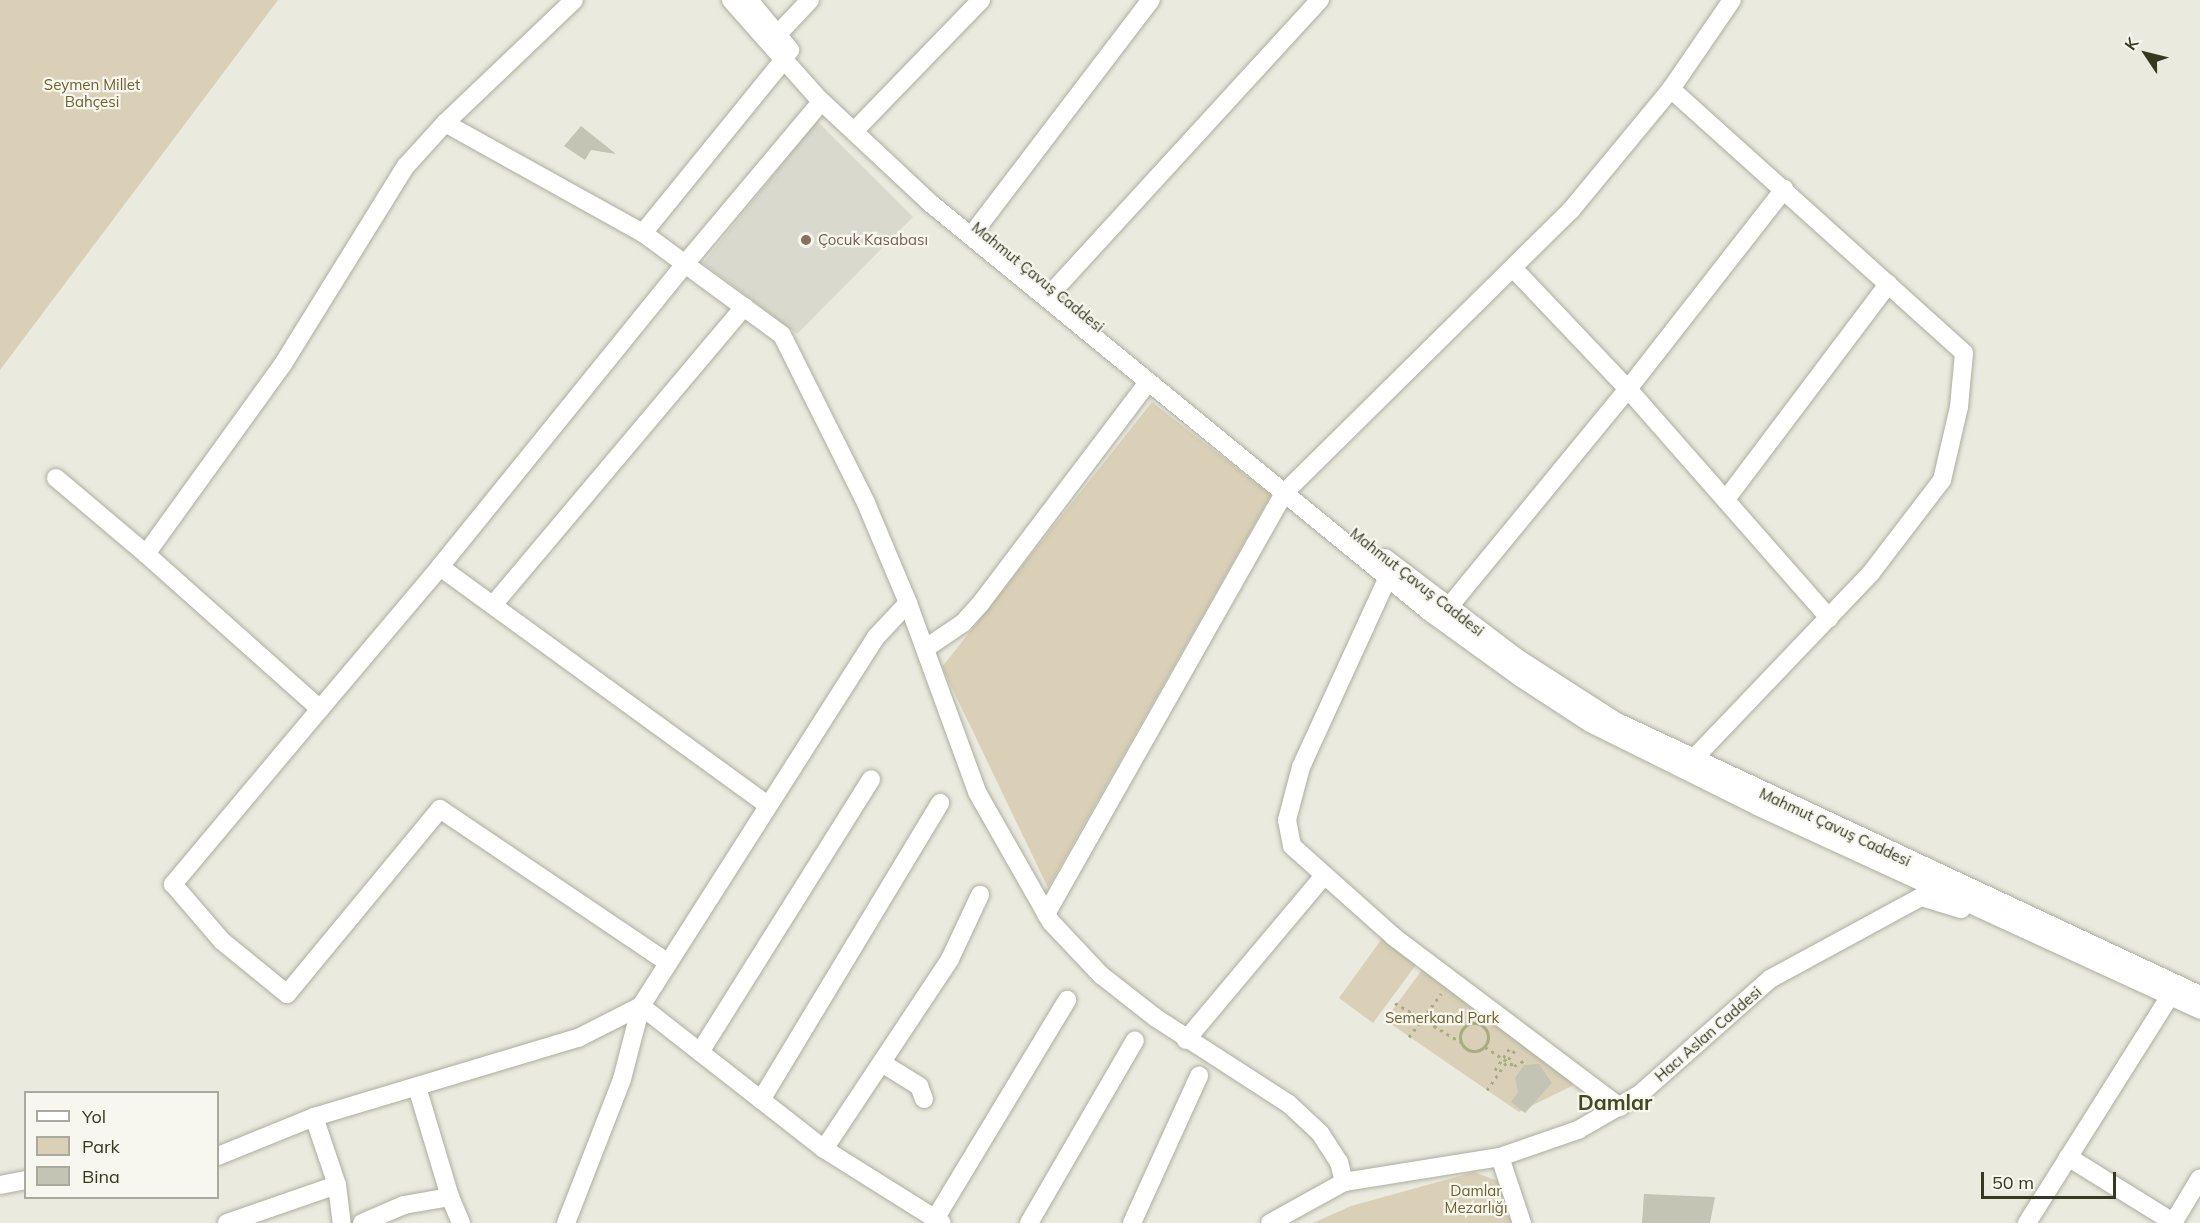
<!DOCTYPE html>
<html>
<head>
<meta charset="utf-8">
<style>
  body { margin:0 }
  #map { position:relative; width:2200px; height:1223px; overflow:hidden; background:#eaeadf; font-family:Mulish,sans-serif }
  div>[style] { position:absolute }
  [style*='--x'] { left:calc(var(--x)*1px); top:calc(var(--y)*1px); width:calc(var(--w)*1px); rotate:calc(var(--a)*1deg) }
  .built>* { inset:0; background:#d9d9cd }
  .green>* { inset:0; background:#dad0b8 }
  .building>* { inset:0; background:#c4c4b5 }
  .path>* { height:3px; margin-top:-1.5px; transform-origin:0; background:repeating-linear-gradient(90deg,#a7ac81 0 3px,transparent 0 7.5px) }
  .path>.ring { margin:-1.5px; padding:0; box-sizing:content-box; background:none; border:3px solid #a7ac81; border-radius:50% }
  .roads { filter:drop-shadow(0 0 2px #acae9e) drop-shadow(0 0 2px #acae9e) }
  .minor>* { height:18px; margin:-9px; padding:0 9px; transform-origin:9px; border-radius:9px; background:#fff }
  .secondary>* { height:18px; margin:-9px; padding:0 9px; transform-origin:9px; border-radius:9px; background:#fff }
  .dots>* { width:16px; height:16px; translate:-50% -50%; box-sizing:border-box; border:3px solid #f7f6ef; border-radius:50% }
  span { translate:-50% -50%; white-space:nowrap; text-align:center; line-height:1.15; -webkit-text-stroke:4.5px #f7f6ef; paint-order:stroke }
  .park-label { font-size:15px; color:#6e622d }
  .education-label { font-size:15px; color:#785e54 }
  .left { translate:0 -50%; text-align:left }
  .street-label { font-size:15px; color:#353921 }
  .district-label { font-size:21px; color:#424a1e; font-weight:700 }
  .legend { position:absolute; left:24px; top:1091px; width:195px; height:108px; box-sizing:border-box; background:#f7f6ef; border:2px solid #a9aa9d; margin:0; padding:8px 10px; list-style:none; font-size:18px; color:#353921 }
  .legend li { display:flex; align-items:center; gap:12px; height:30px }
  .legend b { width:30px; border:2px solid #a9aa9d }
  .north { position:absolute; left:2116px; top:24px; width:60px; height:60px; -webkit-text-stroke:4px #f7f6ef; paint-order:stroke; rotate:305deg; font-size:16px; font-weight:700; line-height:24px; text-align:center; color:#353921 }
  .north::after { content:''; display:block; margin:auto; width:21px; height:27px; background:#353921; clip-path:polygon(50% 0,100% 100%,50% 72%,0 100%) }
  .scale { position:absolute; left:1981px; top:1172px; width:135px; height:27px; box-sizing:border-box; border:3px solid #353921; border-top:0; padding-left:8px; font-size:18px; line-height:21px; white-space:nowrap; color:#353921; -webkit-text-stroke:4px #f7f6ef; paint-order:stroke }
</style>
</head>
<body>
<div id="map">
  <div class="built">
    <i style="clip-path:polygon(817px 121px,913px 217px,797px 334px,703px 263px)"></i>
  </div>
  <div class="green">
    <i style="clip-path:polygon(0 0,278px 0,0 370px)"></i>
    <i style="clip-path:polygon(1152px 402px,1271px 495px,1048px 888px,942px 667px)"></i>
    <i style="clip-path:polygon(1386px 933px,1421px 958px,1373px 1023px,1339px 998px)"></i>
    <i style="clip-path:polygon(1427px 963px,1574px 1075px,1572px 1086px,1519px 1112px,1385px 1020px)"></i>
    <i style="clip-path:polygon(1474px 1172px,1498px 1181px,1511px 1223px,1313px 1223px,1351px 1206px)"></i>
  </div>
  <div class="building">
    <i style="clip-path:polygon(581px 126px,616px 154px,591px 150px,585px 160px,564px 146px)"></i>
    <i style="clip-path:polygon(1539px 1064px,1552px 1083px,1525px 1113px,1511px 1102px,1518px 1092px,1515px 1078px,1524px 1065px)"></i>
    <i style="clip-path:polygon(1644px 1194px,1715px 1197px,1710px 1223px,1642px 1223px)"></i>
  </div>
  <div class="path">
    <i style="--x:1395;--y:1003;--w:77;--a:30.6"></i>
    <i class="ring" style="left:1460px;top:1023px;width:25px;height:25px"></i>
    <i style="--x:1434;--y:1027;--w:21;--a:-53"></i>
    <i style="--x:1409;--y:1037;--w:54;--a:-53.3"></i>
    <i style="--x:1485;--y:1047;--w:35;--a:33"></i>
    <i style="--x:1514;--y:1066;--w:15;--a:-28"></i>
    <i style="--x:1495;--y:1070;--w:29;--a:-56"></i>
    <i style="--x:1487;--y:1090;--w:49;--a:-55"></i>
  </div>
  <div class="roads">
    <div class="minor">
      <i style="--x:777;--y:35;--w:48;--a:-46.7"></i>
      <i style="--x:1671;--y:89;--w:394;--a:42"></i>
      <i style="--x:1964;--y:353;--w:54;--a:95.3"></i>
      <i style="--x:1959;--y:407;--w:75;--a:103.1"></i>
      <i style="--x:1942;--y:480;--w:117;--a:127.4"></i>
      <i style="--x:1871;--y:573;--w:271;--a:133.7"></i>
      <i style="--x:821;--y:102;--w:212;--a:130"></i>
      <i style="--x:685;--y:264;--w:120;--a:36.2"></i>
      <i style="--x:782;--y:335;--w:188;--a:63.4"></i>
      <i style="--x:866;--y:503;--w:108;--a:67.2"></i>
      <i style="--x:908;--y:603;--w:47;--a:133.3"></i>
      <i style="--x:876;--y:637;--w:437;--a:122.5"></i>
      <i style="--x:641;--y:1006;--w:232;--a:38"></i>
      <i style="--x:824;--y:1149;--w:139;--a:32.1"></i>
      <i style="--x:445;--y:123;--w:178;--a:-43.6"></i>
      <i style="--x:860;--y:125;--w:174;--a:-45.9"></i>
      <i style="--x:977;--y:228;--w:287;--a:-52.7"></i>
      <i style="--x:643;--y:233;--w:222;--a:-50.9"></i>
      <i style="--x:1513;--y:268;--w:167;--a:46.5"></i>
      <i style="--x:1628;--y:389;--w:254;--a:-52"></i>
      <i style="--x:1054;--y:290;--w:394;--a:-47.5"></i>
      <i style="--x:56;--y:478;--w:118;--a:40.2"></i>
      <i style="--x:1727;--y:498;--w:268;--a:-53"></i>
      <i style="--x:440;--y:567;--w:404;--a:36"></i>
      <i style="--x:1388;--y:577;--w:209;--a:114.6"></i>
      <i style="--x:1301;--y:767;--w:55;--a:104.8"></i>
      <i style="--x:1287;--y:820;--w:26;--a:79"></i>
      <i style="--x:1292;--y:846;--w:137;--a:41.7"></i>
      <i style="--x:1394;--y:937;--w:283;--a:37"></i>
      <i style="--x:908;--y:603;--w:201;--a:69.9"></i>
      <i style="--x:977;--y:792;--w:150;--a:60.4"></i>
      <i style="--x:1051;--y:922;--w:73;--a:46.7"></i>
      <i style="--x:1101;--y:975;--w:70;--a:38"></i>
      <i style="--x:1156;--y:1018;--w:158;--a:32.9"></i>
      <i style="--x:1289;--y:1104;--w:42;--a:43.1"></i>
      <i style="--x:1320;--y:1133;--w:35;--a:57"></i>
      <i style="--x:1339;--y:1162;--w:21;--a:76"></i>
      <i style="--x:493;--y:605;--w:390;--a:-49.9"></i>
      <i style="--x:1448;--y:608;--w:283;--a:-50.6"></i>
      <i style="--x:1628;--y:389;--w:305;--a:48.7"></i>
      <i style="--x:926;--y:648;--w:45;--a:-34"></i>
      <i style="--x:963;--y:623;--w:27;--a:-48"></i>
      <i style="--x:981;--y:603;--w:277;--a:-52.9"></i>
      <i style="--x:320;--y:709;--w:233;--a:-138.3"></i>
      <i style="--x:146;--y:554;--w:234;--a:-54.2"></i>
      <i style="--x:283;--y:364;--w:233;--a:-58.2"></i>
      <i style="--x:406;--y:166;--w:58;--a:-47.8"></i>
      <i style="--x:445;--y:123;--w:227;--a:29.1"></i>
      <i style="--x:643;--y:233;--w:52;--a:36.4"></i>
      <i style="--x:685;--y:264;--w:390;--a:129"></i>
      <i style="--x:440;--y:567;--w:186;--a:130.2"></i>
      <i style="--x:320;--y:709;--w:229;--a:130"></i>
      <i style="--x:173;--y:884;--w:75;--a:49.3"></i>
      <i style="--x:222;--y:941;--w:84;--a:39.2"></i>
      <i style="--x:287;--y:994;--w:240;--a:-50.4"></i>
      <i style="--x:440;--y:809;--w:272;--a:34"></i>
      <i style="--x:1046;--y:914;--w:485;--a:-60.5"></i>
      <i style="--x:1285;--y:492;--w:402;--a:-44.6"></i>
      <i style="--x:1571;--y:210;--w:157;--a:-50.4"></i>
      <i style="--x:1671;--y:89;--w:108;--a:-55.6"></i>
      <i style="--x:1186;--y:1040;--w:213;--a:-50"></i>
      <i style="--x:700;--y:1052;--w:322;--a:-57.9"></i>
      <i style="--x:882;--y:1063;--w:44;--a:31.9"></i>
      <i style="--x:919;--y:1086;--w:14;--a:69"></i>
      <i style="--x:417;--y:1087;--w:115;--a:73.3"></i>
      <i style="--x:761;--y:1100;--w:347;--a:-58.9"></i>
      <i style="--x:314;--y:1117;--w:276;--a:-16.7"></i>
      <i style="--x:578;--y:1038;--w:71;--a:-26.9"></i>
      <i style="--x:824;--y:1149;--w:228;--a:-56.4"></i>
      <i style="--x:950;--y:959;--w:71;--a:-64.9"></i>
      <i style="--x:218;--y:1156;--w:104;--a:-22.1"></i>
      <i style="--x:314;--y:1117;--w:72;--a:71.3"></i>
      <i style="--x:337;--y:1185;--w:38;--a:83"></i>
      <i style="--x:1500;--y:1157;--w:70;--a:71.6"></i>
      <i style="--x:2068;--y:1157;--w:123;--a:31.8"></i>
      <i style="--x:0;--y:1185;--w:26;--a:-11"></i>
      <i style="--x:935;--y:1219;--w:256;--a:-58.9"></i>
      <i style="--x:227;--y:1223;--w:116;--a:-19.1"></i>
      <i style="--x:362;--y:1223;--w:46;--a:-23.2"></i>
      <i style="--x:404;--y:1205;--w:47;--a:-9.9"></i>
      <i style="--x:450;--y:1197;--w:28;--a:67"></i>
      <i style="--x:566;--y:1223;--w:155;--a:-68.7"></i>
      <i style="--x:622;--y:1079;--w:75;--a:-75.4"></i>
      <i style="--x:1029;--y:1223;--w:211;--a:-59.9"></i>
      <i style="--x:1132;--y:1223;--w:162;--a:-65.5"></i>
      <i style="--x:1270;--y:1223;--w:85;--a:-29"></i>
      <i style="--x:1344;--y:1182;--w:158;--a:-9.1"></i>
      <i style="--x:1500;--y:1157;--w:83;--a:-19.1"></i>
      <i style="--x:1578;--y:1130;--w:72;--a:-30.1"></i>
      <i style="--x:1640;--y:1094;--w:174;--a:-41.5"></i>
      <i style="--x:1770;--y:979;--w:172;--a:-28.5"></i>
      <i style="--x:1921;--y:897;--w:42;--a:16.7"></i>
      <i style="--x:2027;--y:1223;--w:268;--a:-57.8"></i>
      <i style="--x:2173;--y:1223;--w:52;--a:-59"></i>
    </div>
    <div class="secondary">
      <i style="--x:731;--y:0;--w:131;--a:48.4"></i>
      <i style="--x:818;--y:98;--w:152;--a:43.1"></i>
      <i style="--x:929;--y:202;--w:649;--a:39.31"></i>
      <i style="--x:1431;--y:613;--w:111;--a:35.8"></i>
      <i style="--x:1521;--y:678;--w:82;--a:33.1"></i>
      <i style="--x:1590;--y:723;--w:186;--a:26.4"></i>
      <i style="--x:1757;--y:806;--w:488;--a:24.7"></i>
      <i style="--x:749;--y:0;--w:65;--a:50.6"></i>
      <i style="--x:1385;--y:558;--w:166;--a:37.1"></i>
      <i style="--x:1517;--y:658;--w:117;--a:32.7"></i>
      <i style="--x:1615;--y:721;--w:646;--a:25.1"></i>
    </div>
  </div>
  <div class="dots">
    <i style="left:806px;top:240px;background:#8d6e63"></i>
  </div>
  <div class="park-label">
    <span style="left:92px;top:93px">Seymen Millet<br>Bahçesi</span>
    <span style="left:1442px;top:1018px">Semerkand Park</span>
    <span style="left:1476px;top:1199px">Damlar<br>Mezarlığı</span>
  </div>
  <div class="education-label">
    <span class="left" style="left:818px;top:240px">Çocuk Kasabası</span>
  </div>
  <div class="street-label">
    <span style="left:1038px;top:277px;rotate:39deg">Mahmut Çavuş Caddesi</span>
    <span style="left:1417px;top:582px;rotate:38deg">Mahmut Çavuş Caddesi</span>
    <span style="left:1835px;top:827px;rotate:25deg">Mahmut Çavuş Caddesi</span>
    <span style="left:1708px;top:1034px;rotate:-41deg">Hacı Aslan Caddesi</span>
  </div>
  <div class="district-label">
    <span style="left:1615px;top:1102px">Damlar</span>
  </div>
  <ul class="legend">
  <li><b style="height:8px;background:#fff"></b>Yol</li>
  <li><b style="height:16px;background:#dad0b8"></b>Park</li>
  <li><b style="height:16px;background:#c4c4b5"></b>Bina</li>
  </ul>
  <div class="north">K</div>
  <div class="scale">50 m</div>
</div>
</body>
</html>
